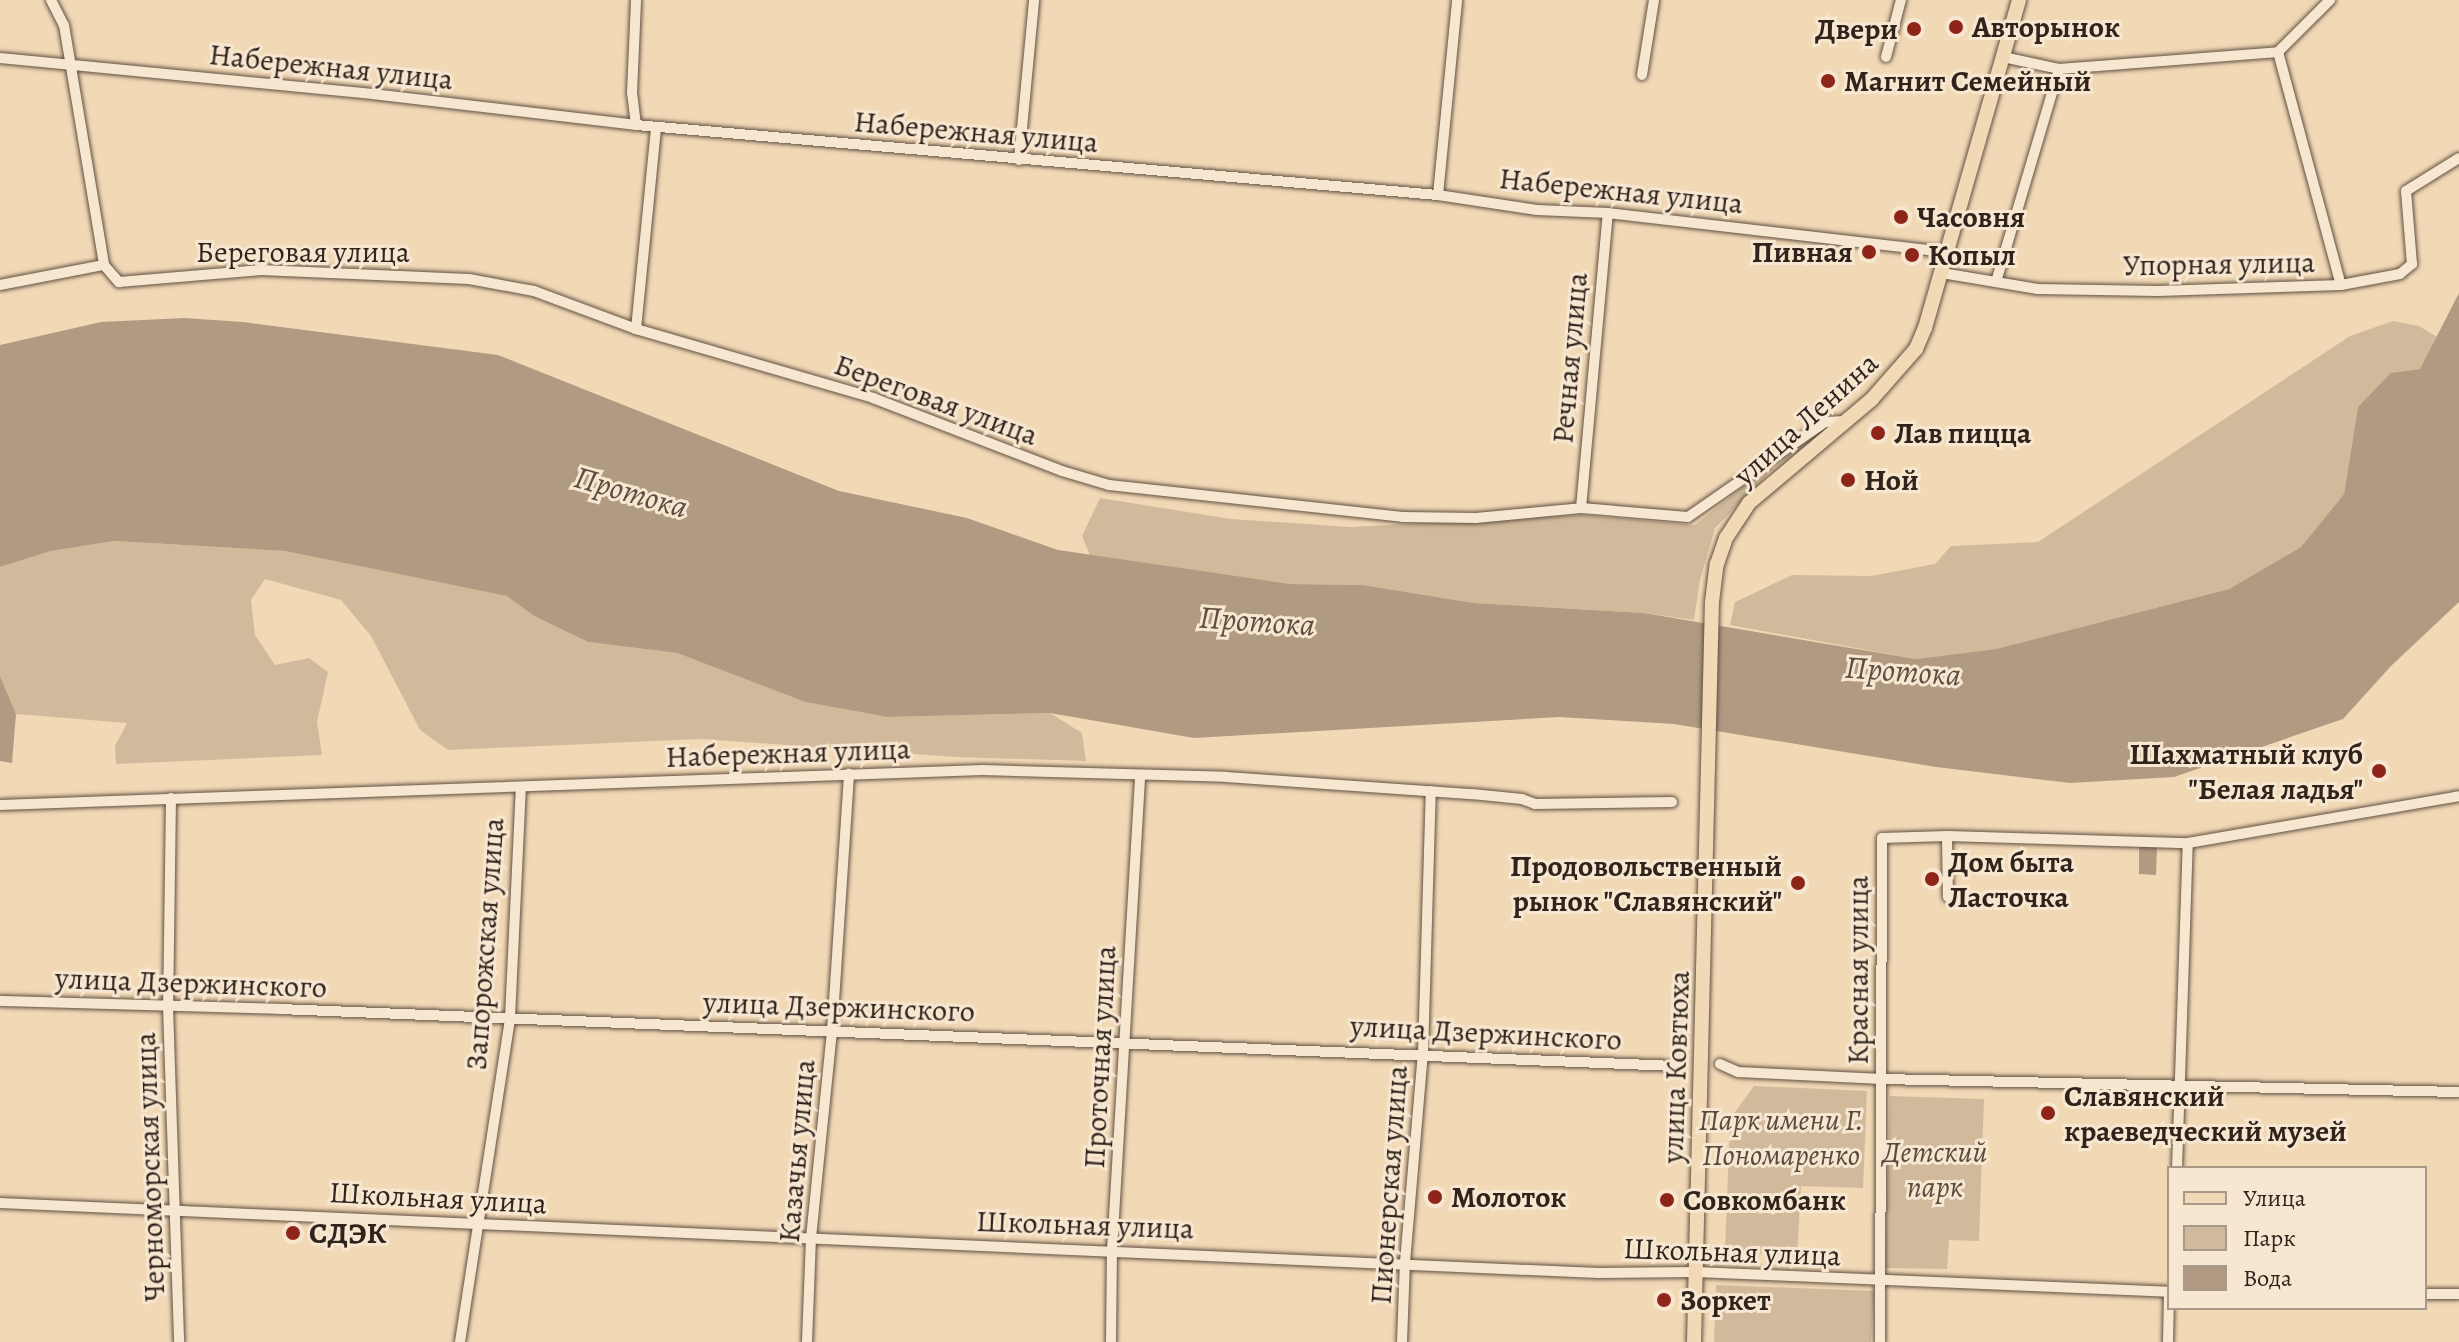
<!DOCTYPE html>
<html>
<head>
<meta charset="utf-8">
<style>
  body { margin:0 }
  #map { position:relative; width:2459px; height:1342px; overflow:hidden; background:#f2d9b6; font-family:Alegreya,serif }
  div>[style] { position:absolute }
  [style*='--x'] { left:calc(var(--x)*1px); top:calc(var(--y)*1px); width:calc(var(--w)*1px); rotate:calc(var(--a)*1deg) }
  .green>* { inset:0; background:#d1ba9c }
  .water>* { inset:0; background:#b09b82 }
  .roads { filter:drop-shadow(0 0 2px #605042) drop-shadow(0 0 2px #605042) }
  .minor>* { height:10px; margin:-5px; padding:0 5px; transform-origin:5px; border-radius:5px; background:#f7e6d0 }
  .major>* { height:14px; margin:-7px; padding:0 7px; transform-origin:7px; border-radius:7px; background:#f2d9b6 }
  .dots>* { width:22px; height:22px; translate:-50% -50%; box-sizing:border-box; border:4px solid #f7e6d0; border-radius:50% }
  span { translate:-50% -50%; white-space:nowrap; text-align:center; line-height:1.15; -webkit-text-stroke:6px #f7e6d0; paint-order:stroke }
  .poi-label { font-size:30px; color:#2f231c; font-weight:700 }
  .left { translate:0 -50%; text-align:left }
  .right { translate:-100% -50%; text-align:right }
  .street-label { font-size:30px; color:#2f231c }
  .park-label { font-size:30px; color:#58493c; font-style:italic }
  .water-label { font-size:32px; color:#5c4d40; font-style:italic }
  .legend { position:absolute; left:2167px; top:1166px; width:260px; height:144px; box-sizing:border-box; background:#f7e6d0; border:2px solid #a79888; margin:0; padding:10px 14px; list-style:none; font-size:24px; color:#2f231c }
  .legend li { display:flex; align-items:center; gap:16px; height:40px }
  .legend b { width:40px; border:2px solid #a79888 }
</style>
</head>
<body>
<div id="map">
  <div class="green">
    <i style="clip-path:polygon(2393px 321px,2419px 326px,2437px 337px,2420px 369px,2399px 372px,2358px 407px,2344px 494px,2301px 547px,2229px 589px,1996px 649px,1916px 659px,1730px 625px,1735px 602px,1792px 575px,1871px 576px,1935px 564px,1951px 546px,2038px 542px,2350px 336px)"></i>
    <i style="clip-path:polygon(1768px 467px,1773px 469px,1715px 528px,1700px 580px,1694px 620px,1644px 613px,1474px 603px,1363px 585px,1290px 584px,1090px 555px,1082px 536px,1100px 498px,1231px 519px,1350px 527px,1581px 515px,1695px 525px)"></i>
    <i style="clip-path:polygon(115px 541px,285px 551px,508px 596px,534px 616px,588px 642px,677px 653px,805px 702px,887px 717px,1050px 713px,1082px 733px,1086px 761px,956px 757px,701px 739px,448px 750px,420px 730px,371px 636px,341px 600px,265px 579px,251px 600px,255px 635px,275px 665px,309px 658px,328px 672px,317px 722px,322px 755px,116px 764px,115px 746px,127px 723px,16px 714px,0 676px,0 567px,51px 551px)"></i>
    <i style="clip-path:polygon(1754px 1086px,1867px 1091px,1863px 1188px,1801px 1186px,1797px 1256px,1725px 1251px,1730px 1119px)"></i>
    <i style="clip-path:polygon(1890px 1096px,1984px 1099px,1979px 1241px,1949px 1240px,1947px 1269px,1885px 1268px)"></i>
    <i style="clip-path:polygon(1716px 1285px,1874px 1291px,1871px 1342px,1714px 1342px)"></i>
  </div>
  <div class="water">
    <i style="clip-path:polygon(2459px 293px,2459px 602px,2391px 666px,2343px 719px,2174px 777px,2070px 783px,1936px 767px,1674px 724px,1559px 717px,1194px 738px,1050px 713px,887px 717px,805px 702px,677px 653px,588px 642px,534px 616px,507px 596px,285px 551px,115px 541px,51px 551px,0 567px,0 345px,101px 322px,184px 318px,243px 322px,498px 355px,839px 491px,967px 518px,1058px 550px,1290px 584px,1363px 585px,1474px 603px,1644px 613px,1916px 659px,1996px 649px,2229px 589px,2301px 547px,2344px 494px,2358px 407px,2391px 373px,2420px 369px)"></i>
    <i style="clip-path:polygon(0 676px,16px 714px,12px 763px,0 761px)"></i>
    <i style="clip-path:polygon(2139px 847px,2157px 847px,2156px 875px,2139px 874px)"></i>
  </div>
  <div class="roads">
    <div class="minor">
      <i style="--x:51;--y:0;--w:28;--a:63"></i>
      <i style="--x:64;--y:25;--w:243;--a:80.5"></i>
      <i style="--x:2278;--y:52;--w:241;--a:74.9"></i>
      <i style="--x:1886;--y:57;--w:59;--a:-75.3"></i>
      <i style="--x:2003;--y:57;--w:57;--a:12.1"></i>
      <i style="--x:2059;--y:69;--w:220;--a:-4.4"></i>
      <i style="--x:2278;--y:52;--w:74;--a:-45"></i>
      <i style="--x:0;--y:58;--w:375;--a:5.5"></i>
      <i style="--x:373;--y:94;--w:265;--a:6.7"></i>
      <i style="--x:636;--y:125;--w:805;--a:4.99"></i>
      <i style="--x:1438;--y:195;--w:100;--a:8.6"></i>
      <i style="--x:1537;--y:210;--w:71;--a:2.4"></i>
      <i style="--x:1608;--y:213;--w:341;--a:6.6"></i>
      <i style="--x:1642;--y:75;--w:76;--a:-80.9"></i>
      <i style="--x:636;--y:125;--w:32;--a:-97"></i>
      <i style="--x:632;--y:93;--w:93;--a:-87.5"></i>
      <i style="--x:1019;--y:160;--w:161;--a:-84.6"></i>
      <i style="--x:1438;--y:195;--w:196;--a:-84.4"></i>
      <i style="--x:1942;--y:273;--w:97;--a:9.5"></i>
      <i style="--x:2038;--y:289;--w:120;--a:1"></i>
      <i style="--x:2158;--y:291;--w:183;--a:-1.9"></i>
      <i style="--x:2341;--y:285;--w:60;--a:-10.6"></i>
      <i style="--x:2400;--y:274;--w:16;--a:-40"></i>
      <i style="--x:2412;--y:264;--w:73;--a:-94.7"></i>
      <i style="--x:2406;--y:191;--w:62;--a:-31.9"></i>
      <i style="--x:1996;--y:282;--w:222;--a:-73.5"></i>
      <i style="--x:0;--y:285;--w:106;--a:-10.9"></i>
      <i style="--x:104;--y:265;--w:23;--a:49"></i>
      <i style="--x:119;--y:282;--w:143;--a:-4.8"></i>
      <i style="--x:261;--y:270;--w:208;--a:2.5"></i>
      <i style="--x:469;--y:279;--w:66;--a:10.5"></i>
      <i style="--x:534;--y:291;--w:109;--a:20.4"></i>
      <i style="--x:636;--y:329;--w:247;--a:16.2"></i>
      <i style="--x:873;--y:398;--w:203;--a:21.1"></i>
      <i style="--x:1062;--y:471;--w:49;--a:16.6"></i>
      <i style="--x:1109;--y:485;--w:295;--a:6.2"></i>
      <i style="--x:1402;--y:517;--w:74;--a:0.8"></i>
      <i style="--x:1476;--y:518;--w:105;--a:-5.4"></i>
      <i style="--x:1581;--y:508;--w:107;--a:4.8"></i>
      <i style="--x:1688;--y:517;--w:167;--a:-34.7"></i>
      <i style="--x:1825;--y:422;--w:21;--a:-3"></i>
      <i style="--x:636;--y:329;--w:203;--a:-84.3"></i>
      <i style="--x:1581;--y:508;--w:296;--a:-84.8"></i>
      <i style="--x:171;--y:798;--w:209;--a:90.8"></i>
      <i style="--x:168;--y:1007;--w:335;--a:88.1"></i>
      <i style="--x:0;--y:805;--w:983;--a:-2.04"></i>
      <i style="--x:982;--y:770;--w:244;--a:1.6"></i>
      <i style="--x:1226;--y:777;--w:247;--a:4"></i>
      <i style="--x:1472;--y:794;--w:50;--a:5.7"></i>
      <i style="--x:1522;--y:799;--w:14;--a:21"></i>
      <i style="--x:1535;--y:804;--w:137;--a:-0.8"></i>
      <i style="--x:1947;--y:836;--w:241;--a:1.7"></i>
      <i style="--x:2188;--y:843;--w:275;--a:-9.8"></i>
      <i style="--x:0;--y:1001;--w:280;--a:1.6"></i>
      <i style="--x:280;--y:1009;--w:1397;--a:2.34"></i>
      <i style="--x:1720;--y:1064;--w:20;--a:24"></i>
      <i style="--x:1738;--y:1072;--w:144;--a:2.8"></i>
      <i style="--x:1882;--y:1079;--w:577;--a:1.29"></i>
      <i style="--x:2177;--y:1168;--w:325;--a:-88.1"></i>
      <i style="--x:0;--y:1203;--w:1600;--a:2.51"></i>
      <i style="--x:1598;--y:1273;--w:98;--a:-0.6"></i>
      <i style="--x:1696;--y:1272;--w:473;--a:2.4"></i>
      <i style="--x:2425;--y:1294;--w:34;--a:0"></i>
      <i style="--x:460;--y:1342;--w:328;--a:-81.2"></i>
      <i style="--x:510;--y:1018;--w:231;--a:-87.3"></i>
      <i style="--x:807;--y:1342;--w:104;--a:-87.8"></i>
      <i style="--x:811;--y:1238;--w:208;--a:-84.2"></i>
      <i style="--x:832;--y:1031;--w:258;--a:-86.2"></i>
      <i style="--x:1111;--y:1342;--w:92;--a:-89.4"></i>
      <i style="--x:1112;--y:1250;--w:476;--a:-86.6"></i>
      <i style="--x:1402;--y:1342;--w:80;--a:-87.9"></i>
      <i style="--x:1405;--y:1262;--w:209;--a:-85.1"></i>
      <i style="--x:1423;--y:1054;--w:263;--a:-88.3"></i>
      <i style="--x:1880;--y:1342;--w:504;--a:-89.77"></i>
      <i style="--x:1882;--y:838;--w:65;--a:-1.8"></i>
      <i style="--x:1947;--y:836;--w:61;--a:89.1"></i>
      <i style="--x:2168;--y:1342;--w:48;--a:-88.8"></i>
    </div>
    <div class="major">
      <i style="--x:1694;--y:1342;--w:740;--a:-88.61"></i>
      <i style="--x:1712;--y:602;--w:38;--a:-83"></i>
      <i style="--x:1717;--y:564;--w:28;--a:-71"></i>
      <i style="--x:1726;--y:538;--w:42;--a:-56.7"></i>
      <i style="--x:1749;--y:503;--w:161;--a:-40.2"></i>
      <i style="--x:1872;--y:399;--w:67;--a:-48.7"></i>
      <i style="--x:1916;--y:349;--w:23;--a:-67"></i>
      <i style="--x:1925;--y:328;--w:341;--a:-74"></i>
    </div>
  </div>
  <div class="dots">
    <i style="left:1956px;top:27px;background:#8f2418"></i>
    <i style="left:1914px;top:29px;background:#8f2418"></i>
    <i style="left:1828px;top:81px;background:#8f2418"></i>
    <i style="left:1901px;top:217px;background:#8f2418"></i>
    <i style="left:1869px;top:252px;background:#8f2418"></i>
    <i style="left:1912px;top:255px;background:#8f2418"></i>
    <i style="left:1878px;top:433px;background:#8f2418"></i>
    <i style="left:1848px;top:480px;background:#8f2418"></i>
    <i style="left:2379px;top:771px;background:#8f2418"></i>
    <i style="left:1932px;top:879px;background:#8f2418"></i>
    <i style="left:1798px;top:883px;background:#8f2418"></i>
    <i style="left:2048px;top:1113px;background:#8f2418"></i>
    <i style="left:1435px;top:1197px;background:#8f2418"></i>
    <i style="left:1667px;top:1200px;background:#8f2418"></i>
    <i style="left:293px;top:1233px;background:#8f2418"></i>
    <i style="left:1664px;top:1300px;background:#8f2418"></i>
  </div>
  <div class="poi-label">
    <span class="left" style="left:1972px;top:27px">Авторынок</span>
    <span class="right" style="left:1898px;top:29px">Двери</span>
    <span class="left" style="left:1844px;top:81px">Магнит Семейный</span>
    <span class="left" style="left:1917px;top:217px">Часовня</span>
    <span class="right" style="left:1853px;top:252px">Пивная</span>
    <span class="left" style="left:1928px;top:255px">Копыл</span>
    <span class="left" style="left:1894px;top:433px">Лав пицца</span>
    <span class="left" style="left:1864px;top:480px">Ной</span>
    <span class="right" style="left:2363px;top:771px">Шахматный клуб<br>"Белая ладья"</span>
    <span class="left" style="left:1948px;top:879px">Дом быта<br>Ласточка</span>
    <span class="right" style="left:1782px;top:883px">Продовольственный<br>рынок "Славянский"</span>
    <span class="left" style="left:2064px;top:1113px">Славянский<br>краеведческий музей</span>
    <span class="left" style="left:1451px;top:1197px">Молоток</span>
    <span class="left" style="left:1683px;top:1200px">Совкомбанк</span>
    <span class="left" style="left:309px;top:1233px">СДЭК</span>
    <span class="left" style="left:1680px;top:1300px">Зоркет</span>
  </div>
  <div class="street-label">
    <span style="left:331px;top:67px;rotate:6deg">Набережная улица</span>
    <span style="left:976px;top:132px;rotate:5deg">Набережная улица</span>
    <span style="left:1621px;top:191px;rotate:6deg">Набережная улица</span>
    <span style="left:303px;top:252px">Береговая улица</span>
    <span style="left:2219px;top:264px;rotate:-1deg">Упорная улица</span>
    <span style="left:1570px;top:358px;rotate:-85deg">Речная улица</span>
    <span style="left:936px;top:400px;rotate:20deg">Береговая улица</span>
    <span style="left:1806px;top:419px;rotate:-42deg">улица Ленина</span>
    <span style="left:788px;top:753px;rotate:-2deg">Набережная улица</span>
    <span style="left:485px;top:944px;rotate:-86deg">Запорожская улица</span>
    <span style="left:1858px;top:970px;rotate:-90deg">Красная улица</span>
    <span style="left:191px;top:983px;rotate:2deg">улица Дзержинского</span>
    <span style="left:839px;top:1007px;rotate:2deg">улица Дзержинского</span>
    <span style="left:1486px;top:1033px;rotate:3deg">улица Дзержинского</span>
    <span style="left:1100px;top:1057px;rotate:-87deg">Проточная улица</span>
    <span style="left:1676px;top:1067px;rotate:-88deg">улица Ковтюха</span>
    <span style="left:797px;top:1151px;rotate:-85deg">Казачья улица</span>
    <span style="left:150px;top:1167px;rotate:-92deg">Черноморская улица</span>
    <span style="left:1389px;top:1185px;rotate:-86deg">Пионерская улица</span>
    <span style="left:438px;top:1198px;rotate:3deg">Школьная улица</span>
    <span style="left:1085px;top:1225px;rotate:2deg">Школьная улица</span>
    <span style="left:1732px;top:1252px;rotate:2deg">Школьная улица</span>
  </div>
  <div class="park-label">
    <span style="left:1781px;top:1137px">Парк имени Г.<br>Пономаренко</span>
    <span style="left:1935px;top:1169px">Детский<br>парк</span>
  </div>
  <div class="water-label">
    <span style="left:631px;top:492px;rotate:16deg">Протока</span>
    <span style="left:1257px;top:621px;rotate:4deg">Протока</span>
    <span style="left:1903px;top:671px;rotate:4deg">Протока</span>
  </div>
  <ul class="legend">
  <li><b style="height:10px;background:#f2d9b6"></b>Улица</li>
  <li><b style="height:22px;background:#d1ba9c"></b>Парк</li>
  <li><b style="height:22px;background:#b09b82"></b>Вода</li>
  </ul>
</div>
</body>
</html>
